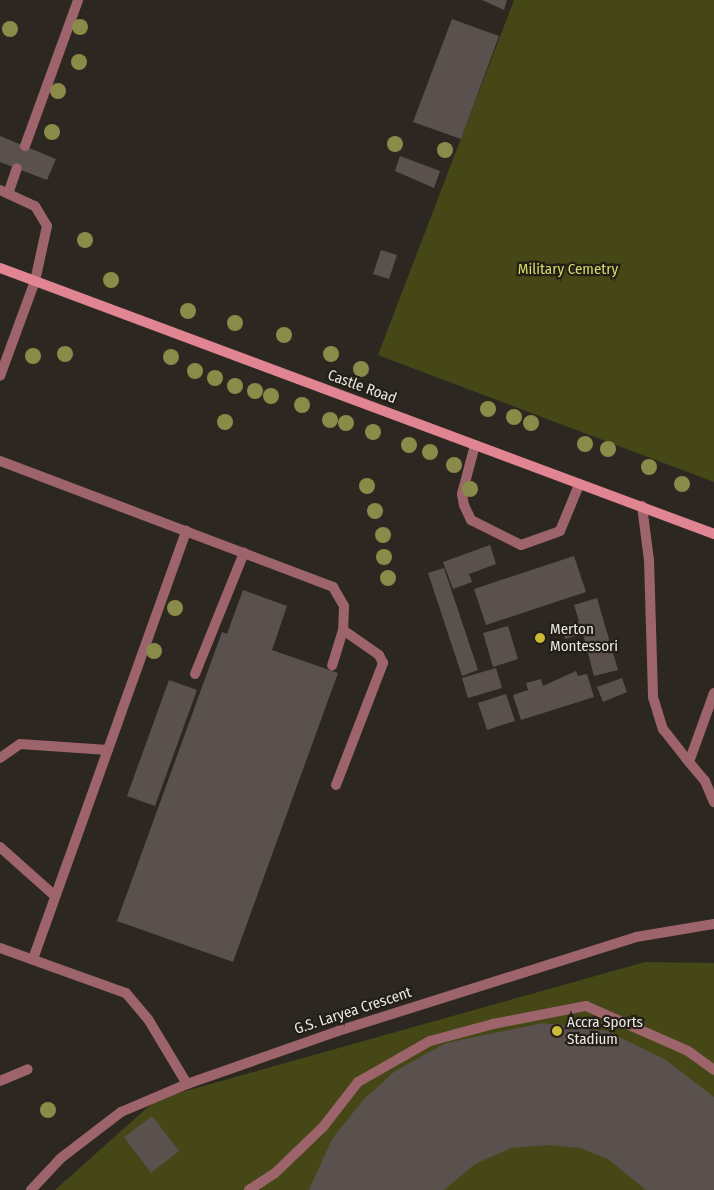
<!DOCTYPE html>
<html>
<head>
<meta charset="utf-8">
<style>
  body { margin:0 }
  #map { position:relative; width:714px; height:1190px; overflow:hidden; background:#2c2821; font-family:"Fira Sans Condensed",sans-serif }
  div>[style] { position:absolute }
  [style*='--x'] { left:calc(var(--x)*1px); top:calc(var(--y)*1px); width:calc(var(--w)*1px); rotate:calc(var(--a)*1deg) }
  .green>* { inset:0; background:#454716 }
  .building>* { inset:0; background:#5a504d }
  .lane>* { height:10px; margin:-5px; padding:0 5px; transform-origin:5px; border-radius:5px; background:#9e646c }
  .secondary>* { height:10px; margin:-5px; padding:0 5px; transform-origin:5px; border-radius:5px; background:#e18592 }
  .trees>* { width:16px; height:16px; margin:-8px; border-radius:50%; background:#8a8a49 }
  .dots>* { width:14px; height:14px; translate:-50% -50%; box-sizing:border-box; border:2px solid #231f17; border-radius:50% }
  span { translate:-50% -50%; white-space:nowrap; text-align:center; line-height:1.15; -webkit-text-stroke:4.5px #231f17; paint-order:stroke }
  .park-label { font-size:15px; color:#d6db69 }
  .street-label { font-size:15px; color:#ebe8e3 }
  .poi-label { font-size:15px; color:#ebe8e3 }
  .left { translate:0 -50%; text-align:left }
</style>
</head>
<body>
<div id="map">
  <div class="green">
    <i style="clip-path:polygon(514px 0,714px 0,714px 482px,378px 355px)"></i>
    <i style="clip-path:polygon(645px 962px,714px 963px,714px 1190px,55px 1190px,157px 1099px)"></i>
  </div>
  <div class="building">
    <i style="clip-path:polygon(482px 0,507px 0,504px 10px)"></i>
    <i style="clip-path:polygon(452px 19px,499px 36px,461px 139px,413px 122px)"></i>
    <i style="clip-path:polygon(0 136px,56px 159px,47px 180px,0 162px)"></i>
    <i style="clip-path:polygon(400px 156px,440px 171px,434px 188px,395px 171px)"></i>
    <i style="clip-path:polygon(381px 250px,397px 255px,389px 279px,373px 274px)"></i>
    <i style="clip-path:polygon(490px 545px,496px 564px,469px 574px,472px 582px,453px 589px,443px 562px)"></i>
    <i style="clip-path:polygon(574px 556px,586px 592px,486px 625px,474px 589px)"></i>
    <i style="clip-path:polygon(444px 568px,478px 670px,462px 676px,428px 573px)"></i>
    <i style="clip-path:polygon(243px 590px,287px 606px,272px 650px,338px 673px,233px 962px,117px 921px,222px 632px,227px 634px)"></i>
    <i style="clip-path:polygon(597px 598px,618px 670px,594px 676px,583px 634px,565px 639px,562px 626px,579px 621px,574px 605px)"></i>
    <i style="clip-path:polygon(508px 626px,518px 659px,493px 667px,483px 633px)"></i>
    <i style="clip-path:polygon(496px 668px,502px 688px,468px 698px,462px 678px)"></i>
    <i style="clip-path:polygon(576px 671px,578px 676px,587px 674px,594px 697px,521px 720px,513px 695px,528px 690px,526px 683px,541px 679px,543px 686px)"></i>
    <i style="clip-path:polygon(622px 678px,627px 692px,603px 702px,597px 687px)"></i>
    <i style="clip-path:polygon(169px 680px,197px 690px,155px 806px,127px 796px)"></i>
    <i style="clip-path:polygon(506px 694px,515px 721px,487px 730px,478px 703px)"></i>
    <i style="clip-path:polygon(543px 1023px,607px 1031px,666px 1060px,714px 1097px,714px 1190px,646px 1190px,608px 1159px,580px 1148px,548px 1145px,511px 1148px,475px 1164px,444px 1190px,309px 1190px,332px 1139px,364px 1099px,395px 1071px,446px 1043px)"></i>
    <i style="clip-path:polygon(152px 1116px,179px 1151px,151px 1173px,124px 1137px)"></i>
  </div>
  <div class="lane">
    <i style="--x:25;--y:146;--w:155;--a:-70"></i>
    <i style="--x:0;--y:190;--w:38;--a:25"></i>
    <i style="--x:35;--y:206;--w:23;--a:59"></i>
    <i style="--x:47;--y:226;--w:56;--a:102.3"></i>
    <i style="--x:35;--y:281;--w:101;--a:110.2"></i>
    <i style="--x:9;--y:191;--w:24;--a:-71"></i>
    <i style="--x:475;--y:445;--w:51;--a:104.9"></i>
    <i style="--x:462;--y:494;--w:11;--a:80"></i>
    <i style="--x:464;--y:505;--w:17;--a:65"></i>
    <i style="--x:471;--y:520;--w:56;--a:26.6"></i>
    <i style="--x:521;--y:545;--w:41;--a:-19.7"></i>
    <i style="--x:560;--y:531;--w:50;--a:-67.6"></i>
    <i style="--x:0;--y:461;--w:356;--a:20.7"></i>
    <i style="--x:333;--y:587;--w:22;--a:60"></i>
    <i style="--x:344;--y:606;--w:24;--a:92"></i>
    <i style="--x:343;--y:630;--w:37;--a:107"></i>
    <i style="--x:642;--y:506;--w:54;--a:82.6"></i>
    <i style="--x:649;--y:560;--w:137;--a:88.3"></i>
    <i style="--x:653;--y:697;--w:34;--a:73"></i>
    <i style="--x:663;--y:729;--w:42;--a:51.8"></i>
    <i style="--x:195;--y:674;--w:131;--a:-68"></i>
    <i style="--x:714;--y:693;--w:73;--a:109.9"></i>
    <i style="--x:689;--y:762;--w:25;--a:50"></i>
    <i style="--x:705;--y:781;--w:23;--a:67"></i>
    <i style="--x:0;--y:758;--w:24;--a:-35"></i>
    <i style="--x:20;--y:744;--w:88;--a:3.9"></i>
    <i style="--x:336;--y:785;--w:131;--a:-68.9"></i>
    <i style="--x:383;--y:663;--w:9;--a:-117"></i>
    <i style="--x:379;--y:655;--w:44;--a:-145.2"></i>
    <i style="--x:0;--y:847;--w:74;--a:41.7"></i>
    <i style="--x:0;--y:948;--w:134;--a:19.7"></i>
    <i style="--x:126;--y:993;--w:34;--a:50"></i>
    <i style="--x:148;--y:1019;--w:76;--a:59"></i>
    <i style="--x:33;--y:959;--w:455;--a:-70.3"></i>
    <i style="--x:0;--y:1081;--w:30;--a:-23"></i>
    <i style="--x:31;--y:1190;--w:44;--a:-46.8"></i>
    <i style="--x:61;--y:1158;--w:76;--a:-37.5"></i>
    <i style="--x:121;--y:1112;--w:72;--a:-23"></i>
    <i style="--x:187;--y:1084;--w:160;--a:-19.3"></i>
    <i style="--x:338;--y:1031;--w:312;--a:-17.5"></i>
    <i style="--x:636;--y:937;--w:79;--a:-9.5"></i>
    <i style="--x:249;--y:1190;--w:30;--a:-33"></i>
    <i style="--x:274;--y:1174;--w:68;--a:-43.8"></i>
    <i style="--x:323;--y:1127;--w:57;--a:-52.1"></i>
    <i style="--x:358;--y:1082;--w:83;--a:-29.7"></i>
    <i style="--x:430;--y:1041;--w:65;--a:-15.1"></i>
    <i style="--x:493;--y:1024;--w:95;--a:-11"></i>
    <i style="--x:586;--y:1006;--w:111;--a:23.8"></i>
    <i style="--x:688;--y:1051;--w:32;--a:36"></i>
  </div>
  <div class="secondary">
    <i style="--x:0;--y:268;--w:762;--a:20.43"></i>
  </div>
  <div class="trees">
    <i style="left:80px;top:27px"></i>
    <i style="left:10px;top:29px"></i>
    <i style="left:79px;top:62px"></i>
    <i style="left:58px;top:91px"></i>
    <i style="left:52px;top:132px"></i>
    <i style="left:395px;top:144px"></i>
    <i style="left:445px;top:150px"></i>
    <i style="left:85px;top:240px"></i>
    <i style="left:111px;top:280px"></i>
    <i style="left:188px;top:311px"></i>
    <i style="left:235px;top:323px"></i>
    <i style="left:284px;top:335px"></i>
    <i style="left:65px;top:354px"></i>
    <i style="left:331px;top:354px"></i>
    <i style="left:33px;top:356px"></i>
    <i style="left:171px;top:357px"></i>
    <i style="left:361px;top:369px"></i>
    <i style="left:195px;top:371px"></i>
    <i style="left:215px;top:378px"></i>
    <i style="left:235px;top:386px"></i>
    <i style="left:255px;top:391px"></i>
    <i style="left:271px;top:396px"></i>
    <i style="left:302px;top:405px"></i>
    <i style="left:488px;top:409px"></i>
    <i style="left:514px;top:417px"></i>
    <i style="left:330px;top:420px"></i>
    <i style="left:225px;top:422px"></i>
    <i style="left:346px;top:423px"></i>
    <i style="left:531px;top:423px"></i>
    <i style="left:373px;top:432px"></i>
    <i style="left:585px;top:444px"></i>
    <i style="left:409px;top:445px"></i>
    <i style="left:608px;top:449px"></i>
    <i style="left:430px;top:452px"></i>
    <i style="left:454px;top:465px"></i>
    <i style="left:649px;top:467px"></i>
    <i style="left:682px;top:484px"></i>
    <i style="left:367px;top:486px"></i>
    <i style="left:470px;top:489px"></i>
    <i style="left:375px;top:511px"></i>
    <i style="left:383px;top:535px"></i>
    <i style="left:384px;top:557px"></i>
    <i style="left:388px;top:578px"></i>
    <i style="left:175px;top:608px"></i>
    <i style="left:154px;top:651px"></i>
    <i style="left:48px;top:1110px"></i>
  </div>
  <div class="dots">
    <i style="left:540px;top:638px;background:#cdb938"></i>
    <i style="left:557px;top:1031px;background:#cdb938"></i>
  </div>
  <div class="park-label">
    <span style="left:568px;top:270px">Military Cemetry</span>
  </div>
  <div class="street-label">
    <span style="left:362px;top:387px;rotate:20deg">Castle Road</span>
    <span style="left:353px;top:1011px;rotate:-18deg">G.S. Laryea Crescent</span>
  </div>
  <div class="poi-label">
    <span class="left" style="left:550px;top:638px">Merton<br>Montessori</span>
    <span class="left" style="left:567px;top:1031px">Accra Sports<br>Stadium</span>
  </div>
</div>
</body>
</html>
